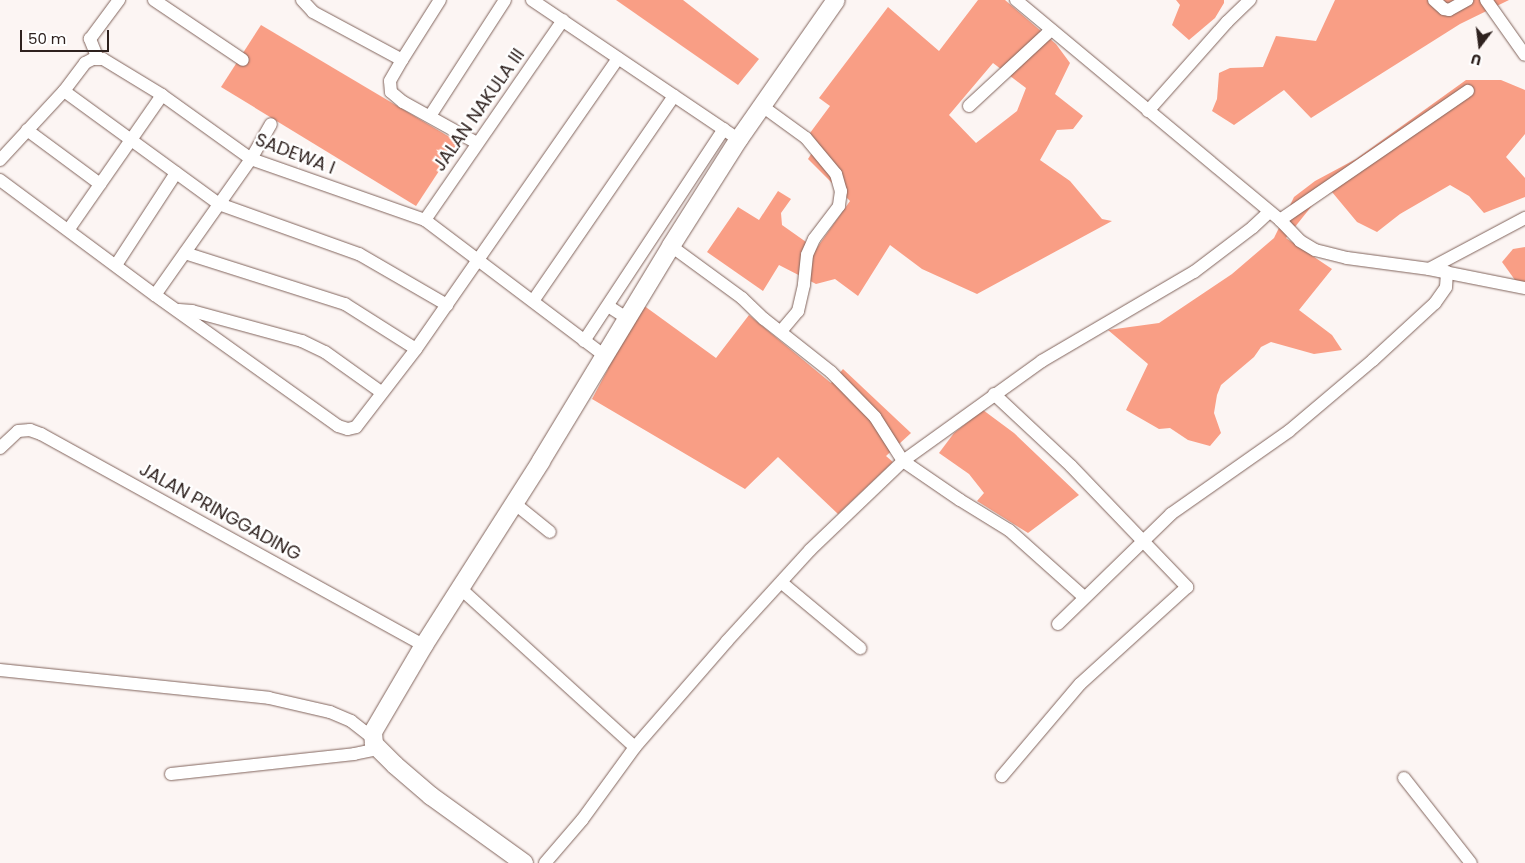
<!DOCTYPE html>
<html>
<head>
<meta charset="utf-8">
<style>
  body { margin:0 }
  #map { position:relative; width:1525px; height:863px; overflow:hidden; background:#fcf5f3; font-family:Poppins,sans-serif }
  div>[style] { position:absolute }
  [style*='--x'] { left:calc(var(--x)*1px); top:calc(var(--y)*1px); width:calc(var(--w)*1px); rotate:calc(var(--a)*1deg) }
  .forest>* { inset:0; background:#f99e85 }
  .roads { filter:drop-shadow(0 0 1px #81645c) drop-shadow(0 0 1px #81645c) }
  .street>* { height:12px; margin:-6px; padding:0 6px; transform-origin:6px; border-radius:6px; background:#fff }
  .secondary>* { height:18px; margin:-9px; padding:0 9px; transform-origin:9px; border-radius:9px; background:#fff }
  span { translate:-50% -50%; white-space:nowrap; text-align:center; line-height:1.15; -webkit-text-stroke:4.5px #fff; paint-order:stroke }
  .street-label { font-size:18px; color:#2e211e }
  .north { position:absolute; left:1455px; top:20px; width:50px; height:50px; -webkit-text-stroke:4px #fff; paint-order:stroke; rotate:195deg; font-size:14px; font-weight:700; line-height:20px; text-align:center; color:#2e211e }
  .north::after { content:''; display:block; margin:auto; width:18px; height:22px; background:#2e211e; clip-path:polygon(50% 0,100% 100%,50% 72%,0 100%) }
  .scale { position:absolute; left:20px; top:30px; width:89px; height:22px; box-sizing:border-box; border:2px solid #2e211e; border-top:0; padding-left:6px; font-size:15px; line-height:18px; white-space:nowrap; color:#2e211e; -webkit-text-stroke:4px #fff; paint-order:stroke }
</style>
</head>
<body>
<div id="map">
  <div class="forest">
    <i style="clip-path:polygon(616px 0,683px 0,759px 59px,738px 85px)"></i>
    <i style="clip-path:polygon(evenodd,978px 0,1005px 0,1056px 44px,1070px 63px,1055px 94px,1083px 116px,1073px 129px,1057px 130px,1040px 160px,1070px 181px,1102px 219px,1112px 221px,977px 294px,922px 269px,890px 245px,858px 296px,835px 279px,816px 284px,779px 265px,763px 291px,707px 252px,738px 207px,759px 220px,778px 191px,791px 199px,781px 213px,782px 225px,816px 249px,850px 201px,808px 159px,818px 143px,810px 133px,830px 106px,819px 98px,888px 7px,939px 51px,978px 0,993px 63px,1026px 88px,1017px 111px,976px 143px,949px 115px,993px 63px)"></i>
    <i style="clip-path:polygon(1176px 0,1224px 0,1224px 3px,1215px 18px,1189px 40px,1172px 25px,1180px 5px)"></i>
    <i style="clip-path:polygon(1335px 0,1509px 0,1460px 24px,1311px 118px,1284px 90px,1234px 125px,1212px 111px,1217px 99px,1219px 73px,1230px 68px,1263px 67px,1276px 36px,1316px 41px)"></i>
    <i style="clip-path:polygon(261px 25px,458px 142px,416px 206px,221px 87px)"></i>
    <i style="clip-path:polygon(1466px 80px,1501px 80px,1525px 90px,1525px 134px,1506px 157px,1525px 178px,1525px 197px,1484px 213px,1469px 196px,1450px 185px,1400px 214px,1377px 232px,1357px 222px,1332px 192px,1315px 202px,1286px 238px,1332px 269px,1299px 310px,1332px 335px,1342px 350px,1314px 354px,1271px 342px,1261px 347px,1254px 357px,1221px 385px,1217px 395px,1214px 413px,1221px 433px,1210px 446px,1188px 440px,1170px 428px,1159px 429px,1126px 410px,1148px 364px,1108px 330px,1159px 323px,1232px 274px,1274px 238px,1294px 197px,1315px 181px,1356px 159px)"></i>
    <i style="clip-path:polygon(1525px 247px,1525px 294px,1502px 262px,1513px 249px)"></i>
    <i style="clip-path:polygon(632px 297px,716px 358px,749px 315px,831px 383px,843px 369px,911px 433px,886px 456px,893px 462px,838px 514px,778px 457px,745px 489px,592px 399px,608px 369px,594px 358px)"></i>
    <i style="clip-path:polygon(983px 410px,1014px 433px,1079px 495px,1028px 533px,977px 501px,984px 493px,969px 474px,939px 453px,954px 433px)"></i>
  </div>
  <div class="roads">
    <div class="street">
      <i style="--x:154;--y:0;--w:107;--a:34"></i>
      <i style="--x:302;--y:0;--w:16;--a:47"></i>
      <i style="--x:313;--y:12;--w:101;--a:28.3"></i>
      <i style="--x:402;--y:60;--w:24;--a:120"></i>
      <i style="--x:390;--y:81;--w:11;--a:85"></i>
      <i style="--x:391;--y:92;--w:16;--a:40"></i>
      <i style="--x:403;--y:102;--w:85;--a:29"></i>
      <i style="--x:532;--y:0;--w:240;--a:34"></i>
      <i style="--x:1016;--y:0;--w:344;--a:39.8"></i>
      <i style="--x:1280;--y:220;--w:29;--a:46"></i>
      <i style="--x:1300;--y:241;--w:17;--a:31"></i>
      <i style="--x:1315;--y:250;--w:33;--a:14"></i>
      <i style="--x:1347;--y:258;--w:83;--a:7.6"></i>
      <i style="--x:1429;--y:269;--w:98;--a:11.2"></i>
      <i style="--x:1434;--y:0;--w:13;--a:42"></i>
      <i style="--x:1444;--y:9;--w:5;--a:11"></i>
      <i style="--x:1449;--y:10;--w:21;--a:-29"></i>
      <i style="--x:1486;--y:0;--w:67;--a:54.7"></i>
      <i style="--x:98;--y:59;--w:22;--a:-112"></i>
      <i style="--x:90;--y:39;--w:49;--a:-53.4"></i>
      <i style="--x:402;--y:60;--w:71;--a:-57.7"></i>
      <i style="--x:64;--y:91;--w:192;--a:36.1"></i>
      <i style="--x:219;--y:204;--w:149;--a:19.7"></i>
      <i style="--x:359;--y:254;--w:102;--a:30.1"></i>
      <i style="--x:762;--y:106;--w:54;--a:36"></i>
      <i style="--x:806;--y:138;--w:47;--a:50.2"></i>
      <i style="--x:836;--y:174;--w:18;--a:74"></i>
      <i style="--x:841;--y:191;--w:15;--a:98"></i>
      <i style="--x:839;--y:206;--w:41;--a:127.1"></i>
      <i style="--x:814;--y:239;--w:17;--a:114"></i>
      <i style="--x:807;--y:255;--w:30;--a:96"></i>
      <i style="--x:804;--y:285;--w:27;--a:103"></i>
      <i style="--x:798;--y:311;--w:26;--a:130"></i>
      <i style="--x:969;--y:106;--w:112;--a:-42.8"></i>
      <i style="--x:1148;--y:111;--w:119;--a:-48.4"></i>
      <i style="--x:1227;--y:22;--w:32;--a:-44"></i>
      <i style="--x:430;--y:116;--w:138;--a:-57.1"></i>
      <i style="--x:27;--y:130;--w:91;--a:36.5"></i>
      <i style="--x:0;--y:160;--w:94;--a:-47.2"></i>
      <i style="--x:64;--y:91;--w:35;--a:-53"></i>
      <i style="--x:85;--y:63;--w:9;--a:-27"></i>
      <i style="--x:93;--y:59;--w:10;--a:0"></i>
      <i style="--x:103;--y:59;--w:69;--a:31.4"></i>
      <i style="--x:162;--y:95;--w:110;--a:35.7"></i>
      <i style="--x:251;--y:159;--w:184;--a:19.3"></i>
      <i style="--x:425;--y:220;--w:226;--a:37.1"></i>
      <i style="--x:0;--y:180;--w:193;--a:36.6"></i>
      <i style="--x:155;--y:295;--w:166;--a:-54.8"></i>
      <i style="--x:251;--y:159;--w:40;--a:-60.3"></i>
      <i style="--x:425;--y:220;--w:243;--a:-55.4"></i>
      <i style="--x:1280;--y:220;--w:228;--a:-34.5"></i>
      <i style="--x:69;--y:229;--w:163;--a:-55.2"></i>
      <i style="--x:671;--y:246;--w:88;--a:36.2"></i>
      <i style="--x:742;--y:298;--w:30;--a:44"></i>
      <i style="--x:764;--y:319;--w:85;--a:38.3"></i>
      <i style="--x:831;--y:372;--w:63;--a:45.6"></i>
      <i style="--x:875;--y:417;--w:52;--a:57.5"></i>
      <i style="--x:903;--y:461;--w:69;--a:34.4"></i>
      <i style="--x:960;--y:500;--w:57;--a:31.5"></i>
      <i style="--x:1009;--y:530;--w:101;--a:41.8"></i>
      <i style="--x:185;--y:253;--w:168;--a:17.7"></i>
      <i style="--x:345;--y:304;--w:84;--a:32.4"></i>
      <i style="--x:116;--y:265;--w:110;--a:-56.9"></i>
      <i style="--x:1429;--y:269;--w:109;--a:-28"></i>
      <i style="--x:155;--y:295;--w:225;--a:35.6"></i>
      <i style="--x:338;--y:426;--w:10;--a:17"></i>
      <i style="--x:348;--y:429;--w:8;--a:-14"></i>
      <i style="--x:356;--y:427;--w:98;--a:-52.4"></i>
      <i style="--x:416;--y:349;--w:354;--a:-55.2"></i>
      <i style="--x:533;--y:301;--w:249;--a:-55.5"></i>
      <i style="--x:608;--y:306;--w:24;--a:33"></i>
      <i style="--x:179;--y:310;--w:13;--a:4"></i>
      <i style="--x:192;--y:311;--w:114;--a:15.3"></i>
      <i style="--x:302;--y:341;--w:25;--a:26"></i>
      <i style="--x:325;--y:352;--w:69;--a:35.5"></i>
      <i style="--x:584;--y:341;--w:254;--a:-56.6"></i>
      <i style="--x:994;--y:394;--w:105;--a:43.1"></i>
      <i style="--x:1071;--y:466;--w:168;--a:46.2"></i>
      <i style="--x:1187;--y:587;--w:144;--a:137.8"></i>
      <i style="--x:1080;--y:684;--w:121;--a:130.3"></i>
      <i style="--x:0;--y:448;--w:25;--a:-43"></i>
      <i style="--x:18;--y:431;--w:12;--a:-5"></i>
      <i style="--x:30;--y:430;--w:12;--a:20"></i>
      <i style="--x:41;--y:434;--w:437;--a:28.9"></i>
      <i style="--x:514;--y:503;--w:46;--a:38.9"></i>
      <i style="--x:782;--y:583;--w:102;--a:39.8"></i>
      <i style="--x:460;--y:588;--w:236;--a:42.3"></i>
      <i style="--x:1058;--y:624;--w:158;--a:-44.2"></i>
      <i style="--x:1171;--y:514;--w:144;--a:-35.1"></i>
      <i style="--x:1289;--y:431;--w:110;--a:-40.2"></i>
      <i style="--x:1373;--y:360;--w:84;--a:-42.6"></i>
      <i style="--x:1435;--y:303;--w:19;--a:-55"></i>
      <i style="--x:1446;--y:287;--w:15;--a:-86"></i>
      <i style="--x:0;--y:670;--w:270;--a:5.9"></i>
      <i style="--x:269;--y:698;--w:63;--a:12.9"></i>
      <i style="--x:330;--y:712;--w:23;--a:23"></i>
      <i style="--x:351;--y:721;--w:28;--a:38"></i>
      <i style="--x:171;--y:774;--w:184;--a:-6.2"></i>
      <i style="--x:354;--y:754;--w:25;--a:-12"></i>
      <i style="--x:1404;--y:778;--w:108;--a:51.8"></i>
      <i style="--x:545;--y:863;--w:57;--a:-49.3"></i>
      <i style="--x:582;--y:820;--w:90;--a:-54"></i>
      <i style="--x:635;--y:747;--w:140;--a:-49"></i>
      <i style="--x:727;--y:641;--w:123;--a:-47.6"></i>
      <i style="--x:810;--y:550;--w:129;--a:-43.7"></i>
      <i style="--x:903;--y:461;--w:171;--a:-35.7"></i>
      <i style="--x:1042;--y:361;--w:176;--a:-30.4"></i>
      <i style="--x:1194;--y:272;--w:74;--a:-37.3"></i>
      <i style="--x:1253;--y:227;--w:22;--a:-43"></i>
    </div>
    <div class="secondary">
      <i style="--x:524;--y:863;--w:115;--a:-144.2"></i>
      <i style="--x:431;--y:796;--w:48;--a:-139.3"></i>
      <i style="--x:395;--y:765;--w:30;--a:-135"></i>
      <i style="--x:374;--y:744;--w:12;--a:-95"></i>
      <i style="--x:373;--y:732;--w:101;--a:-59.6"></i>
      <i style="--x:424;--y:645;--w:218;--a:-57.5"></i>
      <i style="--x:541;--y:461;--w:251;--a:-58.8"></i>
      <i style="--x:671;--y:246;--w:127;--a:-57.6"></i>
      <i style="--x:739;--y:139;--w:169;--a:-55.1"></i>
    </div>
  </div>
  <div class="street-label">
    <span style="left:479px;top:110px;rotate:-55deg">JALAN NAKULA III</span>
    <span style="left:295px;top:154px;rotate:21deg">SADEWA I</span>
    <span style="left:220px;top:512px;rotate:29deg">JALAN PRINGGADING</span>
  </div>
  <div class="north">U</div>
  <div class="scale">50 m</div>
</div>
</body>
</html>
